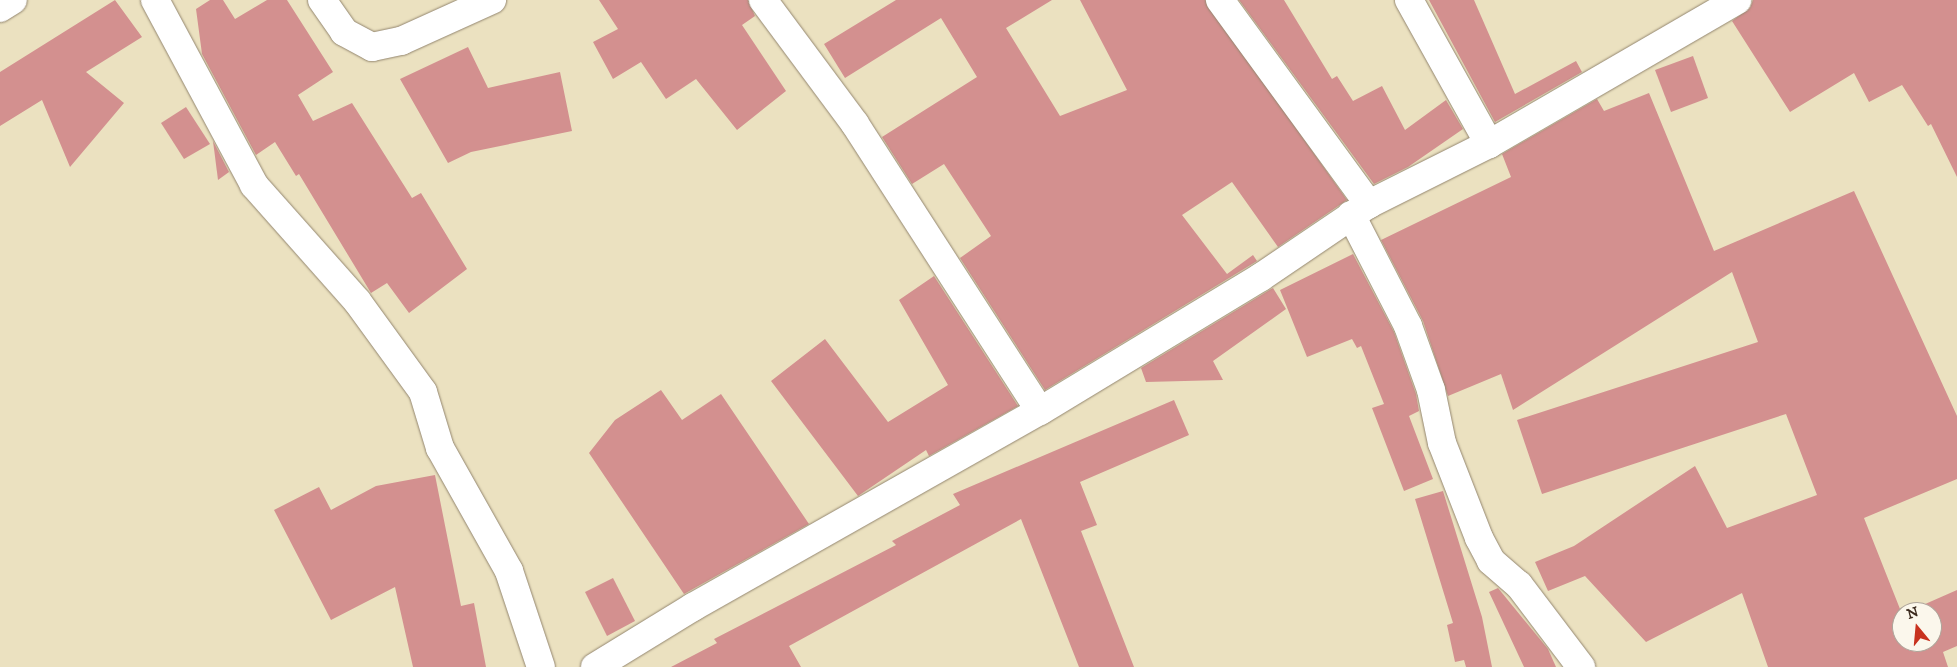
<!DOCTYPE html>
<html>
<head>
<meta charset="utf-8">
<style>
  body { margin:0 }
  #map { position:relative; width:1957px; height:667px; overflow:hidden; background:#ebe1c0; font-family:"IM FELL DW Pica",serif }
  div>[style] { position:absolute }
  [style*='--x'] { left:calc(var(--x)*1px); top:calc(var(--y)*1px); width:calc(var(--w)*1px); rotate:calc(var(--a)*1deg) }
  .building>* { inset:0; background:#d3908f }
  .roads { filter:drop-shadow(0 0 1px #93866f) drop-shadow(0 0 1px #93866f) }
  .street>* { height:28px; margin:-14px; padding:0 14px; transform-origin:14px; border-radius:14px; background:#fff }
  .secondary>* { height:28px; margin:-14px; padding:0 14px; transform-origin:14px; border-radius:14px; background:#fff }
  span { translate:-50% -50%; white-space:nowrap; text-align:center; line-height:1.15; -webkit-text-stroke:4px #fbf7ec; paint-order:stroke }
  .north { position:absolute; left:1892px; top:602px; width:50px; height:50px; box-sizing:border-box; background:#fbf7ec; border:1px solid #aea59a; border-radius:50%; rotate:343deg; font-size:14px; font-weight:700; line-height:20px; text-align:center; color:#3b2a1e }
  .north::after { content:''; display:block; margin:auto; width:18px; height:22px; background:#c8321e; clip-path:polygon(50% 0,100% 100%,50% 72%,0 100%) }
</style>
</head>
<body>
<div id="map">
  <div class="building">
    <i style="clip-path:polygon(115px 0,142px 37px,86px 72px,124px 103px,70px 167px,42px 100px,0 126px,0 72px)"></i>
    <i style="clip-path:polygon(210px 0,223px 0,235px 19px,267px 0,287px 0,333px 72px,298px 95px,313px 121px,352px 103px,412px 198px,421px 193px,467px 269px,409px 313px,387px 283px,371px 293px,299px 174px,296px 176px,275px 142px,256px 155px,202px 54px,196px 9px)"></i>
    <i style="clip-path:polygon(599px 0,748px 0,755px 16px,742px 25px,786px 91px,737px 130px,696px 79px,666px 99px,641px 62px,613px 79px,593px 42px,618px 29px)"></i>
    <i style="clip-path:polygon(896px 0,1052px 0,1006px 28px,1060px 116px,1127px 90px,1080px 0,1205px 0,1347px 200px,1278px 247px,1232px 182px,1182px 215px,1227px 274px,1253px 255px,1257px 261px,1045px 390px,960px 258px,991px 236px,944px 164px,912px 184px,882px 137px,977px 77px,941px 18px,845px 78px,824px 44px)"></i>
    <i style="clip-path:polygon(1239px 0,1284px 0,1332px 79px,1337px 76px,1353px 101px,1382px 86px,1405px 130px,1446px 100px,1463px 129px,1408px 167px,1374px 184px)"></i>
    <i style="clip-path:polygon(1429px 0,1474px 0,1515px 94px,1576px 61px,1582px 72px,1495px 122px)"></i>
    <i style="clip-path:polygon(1753px 0,1957px 0,1957px 177px,1931px 124px,1928px 126px,1902px 85px,1869px 102px,1854px 73px,1790px 112px,1732px 21px,1750px 8px)"></i>
    <i style="clip-path:polygon(468px 47px,488px 88px,560px 72px,572px 131px,471px 152px,448px 163px,400px 79px)"></i>
    <i style="clip-path:polygon(1693px 56px,1708px 98px,1671px 112px,1655px 70px)"></i>
    <i style="clip-path:polygon(1649px 93px,1714px 251px,1854px 191px,1957px 416px,1957px 479px,1864px 518px,1902px 614px,1902px 642px,1932px 642px,1932px 612px,1907px 612px,1957px 590px,1957px 646px,1943px 652px,1948px 667px,1768px 667px,1742px 593px,1646px 642px,1585px 576px,1548px 591px,1535px 562px,1574px 546px,1695px 466px,1727px 528px,1817px 495px,1786px 414px,1542px 494px,1517px 420px,1758px 342px,1732px 272px,1513px 410px,1501px 374px,1448px 396px,1423px 321px,1381px 240px,1511px 177px,1502px 154px,1597px 99px,1604px 111px)"></i>
    <i style="clip-path:polygon(186px 107px,210px 144px,184px 159px,161px 123px)"></i>
    <i style="clip-path:polygon(213px 141px,229px 172px,218px 180px)"></i>
    <i style="clip-path:polygon(1353px 254px,1394px 332px,1416px 394px,1419px 411px,1409px 416px,1433px 479px,1404px 491px,1372px 408px,1384px 404px,1361px 346px,1357px 348px,1352px 339px,1307px 357px,1280px 290px)"></i>
    <i style="clip-path:polygon(934px 276px,1018px 406px,929px 456px,926px 450px,858px 496px,771px 381px,825px 339px,888px 422px,948px 385px,899px 300px)"></i>
    <i style="clip-path:polygon(1273px 288px,1286px 309px,1213px 361px,1223px 380px,1146px 382px,1141px 368px)"></i>
    <i style="clip-path:polygon(661px 390px,682px 420px,721px 394px,809px 524px,684px 594px,589px 453px,615px 420px)"></i>
    <i style="clip-path:polygon(1174px 400px,1189px 435px,1080px 482px,1097px 525px,1081px 531px,1134px 667px,1079px 667px,1021px 519px,789px 646px,801px 667px,671px 667px,717px 643px,714px 639px,896px 545px,892px 541px,960px 505px,953px 494px)"></i>
    <i style="clip-path:polygon(435px 475px,461px 606px,474px 603px,486px 667px,413px 667px,395px 587px,331px 620px,274px 510px,319px 487px,331px 510px,376px 486px)"></i>
    <i style="clip-path:polygon(1443px 491px,1482px 617px,1492px 667px,1466px 667px,1464px 660px,1455px 662px,1447px 625px,1453px 623px,1415px 499px)"></i>
    <i style="clip-path:polygon(613px 578px,635px 621px,607px 636px,585px 592px)"></i>
    <i style="clip-path:polygon(1498px 588px,1548px 649px,1556px 667px,1524px 667px,1489px 592px)"></i>
  </div>
  <div class="roads">
    <div class="street">
      <i style="--x:155;--y:0;--w:210;--a:61.8"></i>
      <i style="--x:254;--y:185;--w:155;--a:48.4"></i>
      <i style="--x:357;--y:301;--w:112;--a:54"></i>
      <i style="--x:423;--y:392;--w:59;--a:73.1"></i>
      <i style="--x:440;--y:448;--w:141;--a:60.7"></i>
      <i style="--x:509;--y:571;--w:101;--a:71.6"></i>
      <i style="--x:322;--y:0;--w:39;--a:55"></i>
      <i style="--x:344;--y:32;--w:32;--a:28"></i>
      <i style="--x:372;--y:47;--w:30;--a:-12"></i>
      <i style="--x:401;--y:41;--w:100;--a:-24.3"></i>
      <i style="--x:763;--y:0;--w:154;--a:53.4"></i>
      <i style="--x:855;--y:124;--w:341;--a:57.2"></i>
      <i style="--x:1220;--y:0;--w:253;--a:53.9"></i>
      <i style="--x:1409;--y:0;--w:165;--a:60.9"></i>
      <i style="--x:1351;--y:215;--w:125;--a:62.8"></i>
      <i style="--x:1408;--y:326;--w:68;--a:70.2"></i>
      <i style="--x:1431;--y:390;--w:54;--a:78.3"></i>
      <i style="--x:1442;--y:443;--w:102;--a:68.7"></i>
      <i style="--x:1479;--y:538;--w:26;--a:62"></i>
      <i style="--x:1491;--y:561;--w:37;--a:41"></i>
      <i style="--x:1519;--y:585;--w:103;--a:52.9"></i>
      <i style="--x:595;--y:667;--w:115;--a:-31.5"></i>
      <i style="--x:693;--y:607;--w:399;--a:-29.5"></i>
      <i style="--x:1040;--y:411;--w:258;--a:-31.2"></i>
      <i style="--x:1261;--y:277;--w:130;--a:-34.1"></i>
      <i style="--x:1369;--y:204;--w:134;--a:-26.6"></i>
      <i style="--x:1489;--y:144;--w:287;--a:-30.1"></i>
    </div>
    <div class="secondary">
      <i style="--x:0;--y:8;--w:15;--a:-32"></i>
    </div>
  </div>
  <div class="north">N</div>
</div>
</body>
</html>
